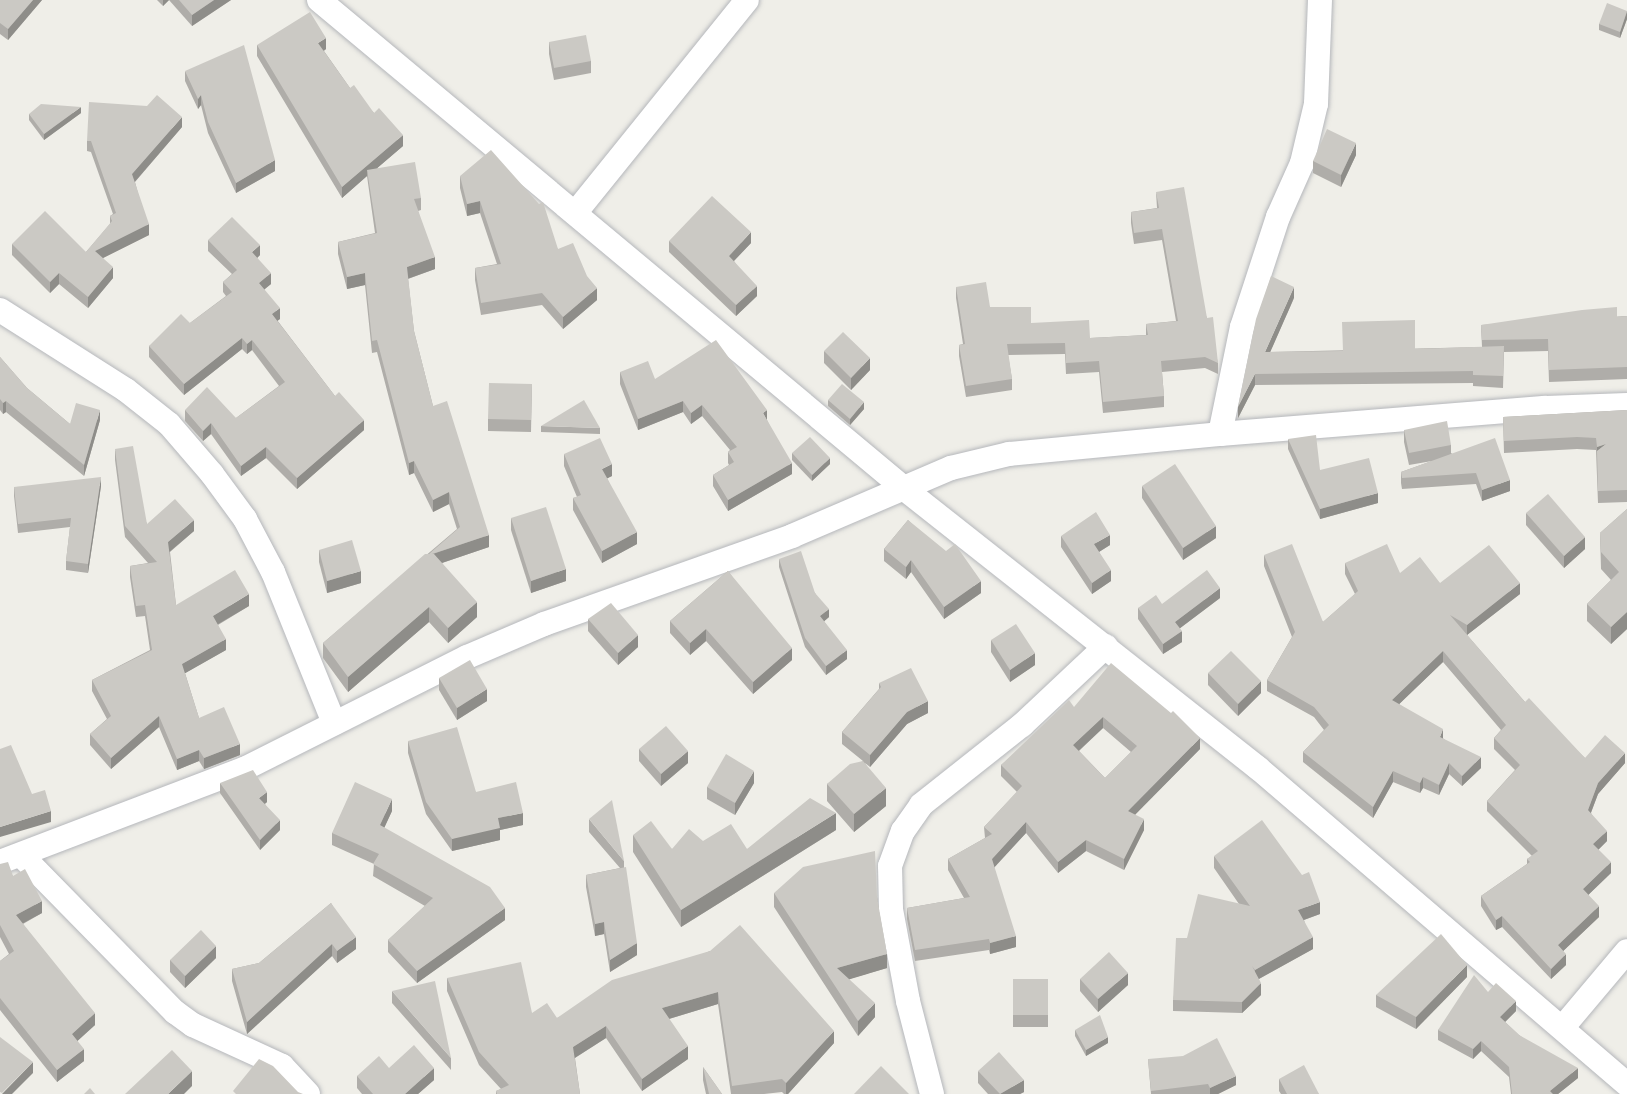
<!DOCTYPE html>
<html>
<head>
<meta charset="utf-8">
<style>
  body { margin:0 }
  #map { position:relative; width:1627px; height:1094px; overflow:hidden; background:#efeee8; font-family:Cabin,sans-serif }
  div>[style] { position:absolute }
  [style*='--x'] { left:calc(var(--x)*1px); top:calc(var(--y)*1px); width:calc(var(--w)*1px); rotate:calc(var(--a)*1deg) }
  .roads { filter:drop-shadow(0 0 2px #b5b7bb) drop-shadow(0 0 2px #b5b7bb) }
  .minor>* { height:24px; margin:-12px; padding:0 12px; transform-origin:12px; border-radius:12px; background:#fff }
  .wall>* { inset:0; background:#afada9 }
  .shaded-wall>* { inset:0; background:#8e8d89 }
  .building>* { inset:0; background:#cbc9c4 }
  span { translate:-50% -50%; white-space:nowrap; text-align:center; line-height:1.15; -webkit-text-stroke:6px #fff; paint-order:stroke }
</style>
</head>
<body>
<div id="map">
  <div class="roads">
    <div class="minor">
      <i style="--x:319;--y:0;--w:765;--a:39.85"></i>
      <i style="--x:906;--y:490;--w:449;--a:38.3"></i>
      <i style="--x:1258;--y:768;--w:486;--a:40.6"></i>
      <i style="--x:576;--y:212;--w:272;--a:-51.1"></i>
      <i style="--x:0;--y:310;--w:149;--a:32.4"></i>
      <i style="--x:126;--y:390;--w:55;--a:38.3"></i>
      <i style="--x:169;--y:424;--w:66;--a:49.3"></i>
      <i style="--x:212;--y:474;--w:56;--a:53.7"></i>
      <i style="--x:245;--y:519;--w:60;--a:62.2"></i>
      <i style="--x:273;--y:572;--w:163;--a:68"></i>
      <i style="--x:1220;--y:434;--w:109;--a:-78.4"></i>
      <i style="--x:1242;--y:327;--w:116;--a:-71.9"></i>
      <i style="--x:1278;--y:217;--w:59;--a:-66"></i>
      <i style="--x:1302;--y:163;--w:61;--a:-76.7"></i>
      <i style="--x:1316;--y:104;--w:104;--a:-87.8"></i>
      <i style="--x:21;--y:855;--w:220;--a:45.6"></i>
      <i style="--x:175;--y:1012;--w:22;--a:36"></i>
      <i style="--x:193;--y:1025;--w:98;--a:24.7"></i>
      <i style="--x:282;--y:1066;--w:38;--a:47"></i>
      <i style="--x:0;--y:862;--w:263;--a:-20.9"></i>
      <i style="--x:246;--y:768;--w:247;--a:-26.7"></i>
      <i style="--x:467;--y:657;--w:84;--a:-23.2"></i>
      <i style="--x:544;--y:624;--w:263;--a:-19.5"></i>
      <i style="--x:792;--y:536;--w:173;--a:-23.2"></i>
      <i style="--x:951;--y:468;--w:60;--a:-13.6"></i>
      <i style="--x:1009;--y:454;--w:212;--a:-5.4"></i>
      <i style="--x:1220;--y:434;--w:327;--a:-4.6"></i>
      <i style="--x:1546;--y:408;--w:81;--a:-2.1"></i>
      <i style="--x:1563;--y:1027;--w:99;--a:-49.9"></i>
      <i style="--x:932;--y:1094;--w:96;--a:-104.5"></i>
      <i style="--x:908;--y:1001;--w:94;--a:-100.5"></i>
      <i style="--x:891;--y:909;--w:43;--a:-91.3"></i>
      <i style="--x:890;--y:866;--w:37;--a:-70"></i>
      <i style="--x:903;--y:831;--w:32;--a:-55"></i>
      <i style="--x:921;--y:805;--w:129;--a:-38.4"></i>
      <i style="--x:1022;--y:725;--w:115;--a:-43.2"></i>
    </div>
  </div>
  <div class="wall">
    <i style="clip-path:polygon(0 0,42px 0,8px 40px,0 34px)"></i>
    <i style="clip-path:polygon(157px 0,169px 0,163px 6px)"></i>
    <i style="clip-path:polygon(169px 0,231px 0,192px 26px)"></i>
    <i style="clip-path:polygon(1627px 11px,1627px 19px,1620px 38px,1599px 30px,1599px 24px)"></i>
    <i style="clip-path:polygon(549px 42px,591px 61px,591px 73px,554px 80px,549px 54px)"></i>
    <i style="clip-path:polygon(257px 45px,326px 49px,324px 51px,350px 88px,374px 113px,403px 146px,377px 168px,421px 198px,421px 210px,418px 211px,435px 269px,408px 279px,414px 331px,433px 406px,489px 547px,442px 563px,477px 617px,448px 643px,429px 622px,348px 692px,323px 658px,323px 643px,457px 529px,449px 504px,433px 512px,414px 473px,409px 475px,377px 352px,372px 353px,365px 285px,347px 289px,338px 254px,338px 242px,375px 233px,367px 176px,342px 198px,257px 56px)"></i>
    <i style="clip-path:polygon(185px 71px,275px 171px,236px 193px,208px 133px,201px 105px,198px 109px,185px 81px)"></i>
    <i style="clip-path:polygon(81px 113px,44px 140px,29px 120px,29px 114px)"></i>
    <i style="clip-path:polygon(182px 127px,135px 182px,149px 235px,103px 258px,113px 278px,88px 308px,59px 284px,50px 293px,12px 255px,12px 244px,86px 252px,110px 224px,110px 216px,113px 214px,91px 152px,87px 151px,87px 141px)"></i>
    <i style="clip-path:polygon(1356px 155px,1341px 187px,1313px 173px,1313px 161px)"></i>
    <i style="clip-path:polygon(460px 176px,558px 249px,597px 300px,563px 329px,542px 305px,481px 315px,475px 280px,475px 268px,497px 264px,480px 213px,467px 216px,460px 188px)"></i>
    <i style="clip-path:polygon(1156px 192px,1207px 318px,1218px 363px,1218px 374px,1205px 368px,1162px 372px,1164px 396px,1164px 407px,1103px 413px,1099px 372px,1066px 374px,1065px 354px,1008px 355px,1012px 379px,1012px 390px,966px 397px,959px 356px,959px 345px,963px 344px,956px 298px,956px 287px,990px 307px,1031px 323px,1090px 338px,1146px 335px,1146px 324px,1176px 321px,1162px 240px,1134px 244px,1131px 223px,1131px 212px,1157px 208px)"></i>
    <i style="clip-path:polygon(208px 240px,260px 255px,257px 258px,271px 284px,264px 289px,280px 319px,277px 320px,335px 396px,364px 430px,297px 489px,266px 458px,241px 476px,211px 434px,203px 441px,185px 421px,185px 410px,236px 418px,279px 386px,252px 350px,247px 354px,242px 349px,184px 395px,149px 357px,149px 346px,190px 323px,226px 296px,223px 292px,223px 282px,232px 274px,208px 251px)"></i>
    <i style="clip-path:polygon(669px 241px,751px 243px,734px 261px,757px 296px,736px 316px,669px 252px)"></i>
    <i style="clip-path:polygon(1294px 298px,1270px 352px,1482px 347px,1481px 325px,1627px 316px,1627px 379px,1549px 382px,1548px 351px,1504px 352px,1503px 388px,1473px 386px,1473px 383px,1255px 385px,1238px 418px,1238px 407px)"></i>
    <i style="clip-path:polygon(824px 351px,870px 370px,851px 390px,824px 363px)"></i>
    <i style="clip-path:polygon(0 357px,27px 388px,70px 424px,100px 420px,84px 476px,6px 412px,3px 414px,0 410px)"></i>
    <i style="clip-path:polygon(620px 372px,655px 379px,767px 420px,792px 474px,728px 511px,713px 486px,713px 475px,729px 465px,728px 463px,728px 452px,730px 450px,702px 416px,691px 424px,683px 412px,638px 430px,620px 384px)"></i>
    <i style="clip-path:polygon(532px 384px,531px 432px,488px 431px,488px 419px)"></i>
    <i style="clip-path:polygon(828px 400px,864px 409px,850px 425px,828px 406px)"></i>
    <i style="clip-path:polygon(1627px 410px,1627px 502px,1598px 503px,1596px 450px,1577px 449px,1504px 453px,1503px 417px)"></i>
    <i style="clip-path:polygon(541px 426px,600px 428px,600px 434px,541px 432px)"></i>
    <i style="clip-path:polygon(1404px 430px,1451px 445px,1451px 453px,1510px 491px,1482px 501px,1476px 484px,1402px 489px,1401px 483px,1401px 472px,1432px 461px,1409px 465px,1404px 442px)"></i>
    <i style="clip-path:polygon(1288px 439px,1320px 470px,1378px 503px,1320px 519px,1288px 449px)"></i>
    <i style="clip-path:polygon(115px 449px,147px 524px,194px 531px,170px 552px,176px 605px,249px 606px,218px 625px,226px 650px,185px 673px,199px 718px,240px 755px,204px 769px,199px 761px,177px 770px,159px 727px,111px 769px,90px 745px,90px 734px,107px 719px,92px 691px,92px 680px,150px 650px,145px 616px,136px 617px,130px 577px,130px 566px,148px 563px,125px 537px,115px 460px)"></i>
    <i style="clip-path:polygon(792px 453px,830px 464px,812px 481px,792px 460px)"></i>
    <i style="clip-path:polygon(564px 454px,612px 476px,607px 478px,637px 544px,602px 563px,573px 510px,573px 498px,577px 497px,564px 466px)"></i>
    <i style="clip-path:polygon(101px 486px,88px 573px,66px 570px,66px 561px,70px 527px,18px 533px,14px 496px,14px 487px)"></i>
    <i style="clip-path:polygon(1142px 486px,1216px 538px,1183px 560px,1142px 498px)"></i>
    <i style="clip-path:polygon(1627px 509px,1627px 629px,1611px 644px,1587px 621px,1587px 604px,1611px 580px,1601px 569px,1600px 533px)"></i>
    <i style="clip-path:polygon(1526px 513px,1585px 549px,1564px 568px,1526px 525px)"></i>
    <i style="clip-path:polygon(511px 518px,566px 581px,531px 593px,511px 530px)"></i>
    <i style="clip-path:polygon(908px 520px,981px 593px,944px 619px,911px 572px,906px 579px,884px 561px,884px 549px)"></i>
    <i style="clip-path:polygon(1061px 536px,1110px 545px,1099px 552px,1111px 581px,1092px 594px,1061px 547px)"></i>
    <i style="clip-path:polygon(319px 550px,361px 583px,327px 593px,319px 562px)"></i>
    <i style="clip-path:polygon(1264px 555px,1323px 622px,1355px 594px,1345px 574px,1345px 563px,1400px 573px,1440px 583px,1520px 594px,1467px 635px,1525px 702px,1585px 758px,1625px 763px,1598px 794px,1591px 813px,1607px 841px,1598px 850px,1611px 873px,1588px 895px,1599px 917px,1563px 951px,1566px 965px,1551px 979px,1502px 927px,1496px 930px,1481px 906px,1481px 896px,1527px 864px,1527px 859px,1532px 856px,1487px 811px,1487px 801px,1515px 770px,1494px 749px,1494px 738px,1501px 730px,1443px 662px,1399px 704px,1481px 768px,1462px 786px,1449px 774px,1439px 795px,1423px 788px,1420px 793px,1393px 782px,1373px 818px,1303px 762px,1303px 752px,1324px 730px,1314px 717px,1267px 691px,1267px 680px,1292px 637px,1264px 566px)"></i>
    <i style="clip-path:polygon(779px 559px,815px 593px,829px 617px,824px 621px,847px 659px,826px 675px,805px 647px,779px 567px)"></i>
    <i style="clip-path:polygon(728px 571px,792px 660px,753px 694px,706px 641px,690px 655px,670px 633px,670px 621px)"></i>
    <i style="clip-path:polygon(1220px 598px,1180px 628px,1182px 642px,1163px 654px,1138px 619px,1138px 608px,1162px 604px)"></i>
    <i style="clip-path:polygon(588px 619px,638px 647px,618px 665px,588px 631px)"></i>
    <i style="clip-path:polygon(991px 640px,1035px 665px,1010px 682px,991px 652px)"></i>
    <i style="clip-path:polygon(1208px 673px,1261px 693px,1238px 716px,1208px 685px)"></i>
    <i style="clip-path:polygon(439px 678px,487px 701px,457px 720px,439px 690px)"></i>
    <i style="clip-path:polygon(879px 683px,928px 713px,907px 724px,870px 767px,865px 763px,886px 806px,854px 832px,827px 801px,827px 784px,863px 761px,842px 744px,842px 732px,879px 689px)"></i>
    <i style="clip-path:polygon(evenodd,1074px 707px,1200px 749px,1135px 814px,1144px 830px,1124px 870px,1086px 851px,1058px 873px,1026px 833px,994px 867px,1016px 947px,990px 954px,989px 950px,915px 961px,907px 919px,907px 908px,964px 898px,948px 870px,948px 859px,985px 838px,984px 827px,1017px 792px,1001px 776px,1001px 765px,1074px 707px,1103px 728px,1131px 752px,1105px 778px,1079px 751px,1103px 728px)"></i>
    <i style="clip-path:polygon(408px 741px,476px 792px,523px 825px,500px 830px,500px 840px,452px 851px,426px 814px,408px 753px)"></i>
    <i style="clip-path:polygon(639px 749px,688px 763px,661px 786px,639px 761px)"></i>
    <i style="clip-path:polygon(220px 783px,267px 802px,265px 804px,280px 830px,260px 850px,220px 793px)"></i>
    <i style="clip-path:polygon(754px 783px,735px 815px,707px 799px,707px 787px)"></i>
    <i style="clip-path:polygon(392px 811px,384px 828px,505px 920px,417px 983px,388px 952px,388px 940px,425px 906px,373px 876px,374px 864px,332px 845px,332px 833px)"></i>
    <i style="clip-path:polygon(589px 819px,624px 861px,624px 867px,637px 955px,610px 972px,604px 934px,595px 936px,586px 887px,586px 875px,620px 868px,589px 832px)"></i>
    <i style="clip-path:polygon(836px 830px,681px 927px,633px 852px,633px 835px,672px 849px,703px 841px,747px 849px)"></i>
    <i style="clip-path:polygon(1214px 856px,1320px 914px,1304px 920px,1313px 949px,1259px 979px,1261px 995px,1242px 1013px,1173px 1011px,1173px 1000px,1187px 938px,1239px 904px,1214px 868px)"></i>
    <i style="clip-path:polygon(0 864px,13px 876px,42px 913px,23px 924px,95px 1025px,77px 1041px,84px 1061px,57px 1082px,0 1010px,0 961px,9px 954px,0 937px)"></i>
    <i style="clip-path:polygon(774px 893px,877px 897px,887px 968px,849px 979px,875px 1017px,858px 1036px,774px 907px)"></i>
    <i style="clip-path:polygon(331px 903px,356px 949px,337px 963px,332px 956px,247px 1034px,232px 981px,232px 969px,259px 963px)"></i>
    <i style="clip-path:polygon(710px 951px,834px 1043px,788px 1094px,784px 1094px,782px 1092px,764px 1094px,731px 1094px,718px 1004px,669px 1019px,688px 1059px,642px 1091px,606px 1038px,575px 1058px,580px 1094px,496px 1094px,496px 1091px,501px 1089px,479px 1065px,447px 991px,447px 978px,532px 1013px,557px 1018px)"></i>
    <i style="clip-path:polygon(216px 958px,185px 988px,170px 972px,170px 960px)"></i>
    <i style="clip-path:polygon(1467px 977px,1416px 1029px,1376px 1007px,1376px 995px)"></i>
    <i style="clip-path:polygon(1013px 979px,1048px 979px,1048px 1027px,1013px 1027px)"></i>
    <i style="clip-path:polygon(1080px 979px,1128px 985px,1098px 1012px,1080px 991px)"></i>
    <i style="clip-path:polygon(392px 991px,451px 1058px,451px 1070px,392px 1003px)"></i>
    <i style="clip-path:polygon(1488px 992px,1516px 1011px,1505px 1022px,1519px 1035px,1578px 1078px,1558px 1094px,1511px 1094px,1509px 1077px,1481px 1051px,1473px 1059px,1438px 1040px,1438px 1030px)"></i>
    <i style="clip-path:polygon(1075px 1030px,1108px 1043px,1086px 1056px,1075px 1036px)"></i>
    <i style="clip-path:polygon(1148px 1059px,1236px 1085px,1218px 1094px,1151px 1094px)"></i>
    <i style="clip-path:polygon(703px 1067px,722px 1094px,706px 1094px,703px 1080px)"></i>
    <i style="clip-path:polygon(389px 1068px,434px 1080px,418px 1094px,362px 1094px,357px 1088px,357px 1076px)"></i>
    <i style="clip-path:polygon(978px 1071px,1024px 1092px,1020px 1094px,988px 1094px,978px 1083px)"></i>
    <i style="clip-path:polygon(1279px 1079px,1319px 1094px,1281px 1094px,1279px 1091px)"></i>
  </div>
  <div class="shaded-wall">
    <i style="clip-path:polygon(33px 0,42px 0,8px 40px,8px 29px)"></i>
    <i style="clip-path:polygon(163px 0,169px 0,163px 6px)"></i>
    <i style="clip-path:polygon(214px 0,231px 0,192px 26px,192px 15px)"></i>
    <i style="clip-path:polygon(1627px 12px,1627px 19px,1620px 38px,1620px 32px)"></i>
    <i style="clip-path:polygon(326px 38px,326px 49px,318px 54px,318px 43px)"></i>
    <i style="clip-path:polygon(201px 95px,201px 105px,198px 109px,198px 99px)"></i>
    <i style="clip-path:polygon(81px 107px,81px 113px,44px 140px,44px 134px)"></i>
    <i style="clip-path:polygon(182px 117px,182px 127px,132px 185px,132px 174px)"></i>
    <i style="clip-path:polygon(403px 135px,403px 146px,368px 176px,367px 170px,367px 176px,342px 198px,342px 187px)"></i>
    <i style="clip-path:polygon(1356px 143px,1356px 155px,1341px 187px,1341px 175px)"></i>
    <i style="clip-path:polygon(275px 160px,275px 171px,236px 193px,236px 183px)"></i>
    <i style="clip-path:polygon(480px 201px,480px 213px,467px 216px,467px 204px)"></i>
    <i style="clip-path:polygon(149px 224px,149px 235px,95px 262px,95px 251px)"></i>
    <i style="clip-path:polygon(751px 232px,751px 243px,729px 266px,729px 256px)"></i>
    <i style="clip-path:polygon(260px 245px,260px 255px,252px 263px,252px 252px)"></i>
    <i style="clip-path:polygon(435px 257px,435px 269px,407px 279px,407px 267px)"></i>
    <i style="clip-path:polygon(113px 267px,113px 278px,88px 308px,88px 297px)"></i>
    <i style="clip-path:polygon(59px 273px,59px 284px,50px 293px,50px 282px)"></i>
    <i style="clip-path:polygon(271px 273px,271px 284px,259px 294px,259px 283px)"></i>
    <i style="clip-path:polygon(365px 273px,365px 285px,347px 289px,347px 277px)"></i>
    <i style="clip-path:polygon(757px 286px,757px 296px,736px 316px,736px 305px)"></i>
    <i style="clip-path:polygon(1294px 287px,1294px 298px,1265px 364px,1265px 352px)"></i>
    <i style="clip-path:polygon(597px 288px,597px 300px,563px 329px,563px 317px)"></i>
    <i style="clip-path:polygon(280px 308px,280px 319px,272px 325px,272px 314px)"></i>
    <i style="clip-path:polygon(242px 338px,242px 349px,184px 395px,184px 384px)"></i>
    <i style="clip-path:polygon(252px 340px,252px 350px,247px 354px,247px 344px)"></i>
    <i style="clip-path:polygon(870px 358px,870px 370px,851px 390px,851px 378px)"></i>
    <i style="clip-path:polygon(1255px 374px,1255px 385px,1238px 418px,1238px 407px)"></i>
    <i style="clip-path:polygon(6px 401px,6px 412px,3px 414px,3px 403px)"></i>
    <i style="clip-path:polygon(683px 401px,683px 412px,638px 430px,638px 419px)"></i>
    <i style="clip-path:polygon(864px 402px,864px 409px,850px 425px,850px 419px)"></i>
    <i style="clip-path:polygon(702px 405px,702px 416px,691px 424px,691px 413px)"></i>
    <i style="clip-path:polygon(100px 410px,100px 420px,84px 476px,84px 465px)"></i>
    <i style="clip-path:polygon(767px 410px,767px 421px,763px 413px)"></i>
    <i style="clip-path:polygon(364px 420px,364px 430px,297px 489px,297px 478px)"></i>
    <i style="clip-path:polygon(211px 423px,211px 434px,203px 441px,203px 431px)"></i>
    <i style="clip-path:polygon(1606px 444px,1597px 451px,1597px 459px,1597px 447px)"></i>
    <i style="clip-path:polygon(266px 447px,266px 458px,241px 476px,241px 466px)"></i>
    <i style="clip-path:polygon(830px 458px,830px 464px,812px 481px,812px 475px)"></i>
    <i style="clip-path:polygon(414px 461px,414px 473px,409px 475px,409px 463px)"></i>
    <i style="clip-path:polygon(792px 463px,792px 474px,728px 511px,728px 500px)"></i>
    <i style="clip-path:polygon(612px 464px,612px 476px,602px 481px,602px 469px)"></i>
    <i style="clip-path:polygon(101px 477px,101px 486px,88px 573px,88px 564px)"></i>
    <i style="clip-path:polygon(1510px 480px,1510px 491px,1482px 501px,1482px 490px)"></i>
    <i style="clip-path:polygon(449px 492px,449px 504px,433px 512px,433px 500px)"></i>
    <i style="clip-path:polygon(1378px 493px,1378px 503px,1320px 519px,1320px 509px)"></i>
    <i style="clip-path:polygon(194px 520px,194px 531px,168px 553px,168px 542px)"></i>
    <i style="clip-path:polygon(1216px 526px,1216px 538px,1183px 560px,1183px 548px)"></i>
    <i style="clip-path:polygon(637px 532px,637px 544px,602px 563px,602px 551px)"></i>
    <i style="clip-path:polygon(489px 535px,489px 547px,427px 568px,427px 556px)"></i>
    <i style="clip-path:polygon(1110px 535px,1110px 545px,1094px 555px,1094px 544px)"></i>
    <i style="clip-path:polygon(1585px 537px,1585px 549px,1564px 568px,1564px 556px)"></i>
    <i style="clip-path:polygon(911px 560px,911px 572px,906px 579px,906px 567px)"></i>
    <i style="clip-path:polygon(566px 569px,566px 581px,531px 593px,531px 581px)"></i>
    <i style="clip-path:polygon(1111px 570px,1111px 581px,1092px 594px,1092px 583px)"></i>
    <i style="clip-path:polygon(361px 571px,361px 583px,327px 593px,327px 581px)"></i>
    <i style="clip-path:polygon(981px 581px,981px 593px,944px 619px,944px 607px)"></i>
    <i style="clip-path:polygon(1520px 583px,1520px 594px,1467px 635px,1467px 625px)"></i>
    <i style="clip-path:polygon(1220px 588px,1220px 598px,1175px 632px,1175px 622px)"></i>
    <i style="clip-path:polygon(249px 594px,249px 606px,213px 627px,213px 616px)"></i>
    <i style="clip-path:polygon(477px 602px,477px 617px,448px 643px,448px 628px)"></i>
    <i style="clip-path:polygon(429px 607px,429px 622px,348px 692px,348px 677px)"></i>
    <i style="clip-path:polygon(829px 609px,829px 617px,820px 625px,820px 616px)"></i>
    <i style="clip-path:polygon(1627px 612px,1627px 629px,1611px 644px,1611px 627px)"></i>
    <i style="clip-path:polygon(706px 629px,706px 641px,690px 655px,690px 643px)"></i>
    <i style="clip-path:polygon(1182px 631px,1182px 642px,1163px 654px,1163px 644px)"></i>
    <i style="clip-path:polygon(638px 635px,638px 647px,618px 665px,618px 653px)"></i>
    <i style="clip-path:polygon(226px 639px,226px 650px,182px 675px,182px 664px)"></i>
    <i style="clip-path:polygon(792px 648px,792px 660px,753px 694px,753px 682px)"></i>
    <i style="clip-path:polygon(847px 650px,847px 659px,826px 675px,826px 666px)"></i>
    <i style="clip-path:polygon(1443px 651px,1443px 662px,1392px 711px,1392px 700px)"></i>
    <i style="clip-path:polygon(1035px 653px,1035px 665px,1010px 682px,1010px 670px)"></i>
    <i style="clip-path:polygon(1261px 681px,1261px 693px,1238px 716px,1238px 704px)"></i>
    <i style="clip-path:polygon(487px 689px,487px 701px,457px 720px,457px 708px)"></i>
    <i style="clip-path:polygon(928px 701px,928px 713px,907px 724px,870px 767px,870px 755px,907px 712px)"></i>
    <i style="clip-path:polygon(159px 716px,159px 727px,111px 769px,111px 758px)"></i>
    <i style="clip-path:polygon(1103px 717px,1103px 728px,1073px 756px,1073px 745px)"></i>
    <i style="clip-path:polygon(1443px 729px,1443px 740px,1440px 737px)"></i>
    <i style="clip-path:polygon(1200px 738px,1200px 749px,1128px 822px,1128px 811px)"></i>
    <i style="clip-path:polygon(240px 744px,240px 755px,204px 769px,204px 758px)"></i>
    <i style="clip-path:polygon(199px 750px,199px 761px,177px 770px,177px 759px)"></i>
    <i style="clip-path:polygon(688px 751px,688px 763px,661px 786px,661px 774px)"></i>
    <i style="clip-path:polygon(1625px 753px,1625px 763px,1598px 794px,1588px 820px,1588px 810px,1598px 783px)"></i>
    <i style="clip-path:polygon(1481px 757px,1481px 768px,1462px 786px,1462px 776px)"></i>
    <i style="clip-path:polygon(1449px 763px,1449px 774px,1439px 795px,1439px 785px)"></i>
    <i style="clip-path:polygon(754px 771px,754px 783px,735px 815px,735px 803px)"></i>
    <i style="clip-path:polygon(1393px 771px,1393px 782px,1373px 818px,1373px 807px)"></i>
    <i style="clip-path:polygon(1423px 777px,1423px 788px,1420px 793px,1420px 783px)"></i>
    <i style="clip-path:polygon(886px 788px,886px 806px,854px 832px,854px 814px)"></i>
    <i style="clip-path:polygon(267px 792px,267px 802px,259px 808px,259px 798px)"></i>
    <i style="clip-path:polygon(392px 799px,392px 811px,380px 837px,380px 825px)"></i>
    <i style="clip-path:polygon(51px 811px,51px 822px,0 837px,0 827px)"></i>
    <i style="clip-path:polygon(523px 813px,523px 825px,500px 830px,500px 840px,452px 851px,452px 839px,498px 818px)"></i>
    <i style="clip-path:polygon(836px 813px,836px 830px,681px 927px,681px 910px)"></i>
    <i style="clip-path:polygon(1144px 819px,1144px 830px,1124px 870px,1124px 859px)"></i>
    <i style="clip-path:polygon(280px 820px,280px 830px,260px 850px,260px 840px)"></i>
    <i style="clip-path:polygon(1026px 822px,1026px 833px,992px 870px,992px 859px)"></i>
    <i style="clip-path:polygon(1607px 831px,1607px 841px,1593px 855px,1593px 844px)"></i>
    <i style="clip-path:polygon(1086px 840px,1086px 851px,1058px 873px,1058px 862px)"></i>
    <i style="clip-path:polygon(1611px 862px,1611px 873px,1583px 900px,1583px 889px)"></i>
    <i style="clip-path:polygon(42px 901px,42px 913px,16px 927px,16px 915px)"></i>
    <i style="clip-path:polygon(1320px 902px,1320px 914px,1298px 922px,1298px 910px)"></i>
    <i style="clip-path:polygon(1599px 906px,1599px 917px,1558px 956px,1558px 945px)"></i>
    <i style="clip-path:polygon(505px 908px,505px 920px,417px 983px,417px 971px)"></i>
    <i style="clip-path:polygon(1502px 916px,1502px 927px,1496px 930px,1496px 920px)"></i>
    <i style="clip-path:polygon(604px 922px,604px 934px,595px 936px,595px 924px)"></i>
    <i style="clip-path:polygon(1016px 936px,1016px 947px,990px 954px,990px 943px)"></i>
    <i style="clip-path:polygon(356px 937px,356px 949px,337px 963px,337px 951px)"></i>
    <i style="clip-path:polygon(1313px 937px,1313px 949px,1255px 981px,1255px 970px)"></i>
    <i style="clip-path:polygon(637px 943px,637px 955px,610px 972px,610px 960px)"></i>
    <i style="clip-path:polygon(332px 944px,332px 956px,247px 1034px,247px 1022px)"></i>
    <i style="clip-path:polygon(216px 946px,216px 958px,185px 988px,185px 976px)"></i>
    <i style="clip-path:polygon(887px 954px,887px 968px,837px 983px,837px 968px)"></i>
    <i style="clip-path:polygon(1566px 954px,1566px 965px,1551px 979px,1551px 969px)"></i>
    <i style="clip-path:polygon(1467px 965px,1467px 977px,1416px 1029px,1416px 1017px)"></i>
    <i style="clip-path:polygon(1128px 973px,1128px 985px,1098px 1012px,1098px 999px)"></i>
    <i style="clip-path:polygon(1261px 983px,1261px 995px,1242px 1013px,1242px 1002px)"></i>
    <i style="clip-path:polygon(718px 992px,718px 1004px,662px 1021px,662px 1008px)"></i>
    <i style="clip-path:polygon(1516px 1001px,1516px 1011px,1500px 1027px,1500px 1017px)"></i>
    <i style="clip-path:polygon(875px 1003px,875px 1017px,858px 1036px,858px 1021px)"></i>
    <i style="clip-path:polygon(95px 1013px,95px 1025px,72px 1046px,72px 1034px)"></i>
    <i style="clip-path:polygon(606px 1026px,606px 1038px,573px 1059px,573px 1047px)"></i>
    <i style="clip-path:polygon(834px 1031px,834px 1043px,788px 1094px,786px 1094px,786px 1083px)"></i>
    <i style="clip-path:polygon(1108px 1037px,1108px 1043px,1086px 1056px,1086px 1050px)"></i>
    <i style="clip-path:polygon(1481px 1041px,1481px 1051px,1473px 1059px,1473px 1049px)"></i>
    <i style="clip-path:polygon(688px 1046px,688px 1059px,642px 1091px,642px 1079px)"></i>
    <i style="clip-path:polygon(84px 1049px,84px 1061px,57px 1082px,57px 1070px)"></i>
    <i style="clip-path:polygon(33px 1062px,33px 1073px,12px 1094px,2px 1094px)"></i>
    <i style="clip-path:polygon(434px 1068px,434px 1080px,418px 1094px,405px 1094px)"></i>
    <i style="clip-path:polygon(1578px 1068px,1578px 1078px,1558px 1094px,1550px 1094px,1550px 1091px)"></i>
    <i style="clip-path:polygon(192px 1071px,192px 1086px,184px 1094px,168px 1094px)"></i>
    <i style="clip-path:polygon(1236px 1076px,1236px 1085px,1218px 1094px,1210px 1094px,1210px 1088px)"></i>
    <i style="clip-path:polygon(1024px 1080px,1024px 1092px,1020px 1094px,1000px 1094px)"></i>
  </div>
  <div class="building">
    <i style="clip-path:polygon(0 0,33px 0,8px 29px,0 23px)"></i>
    <i style="clip-path:polygon(179px 0,214px 0,192px 15px)"></i>
    <i style="clip-path:polygon(1607px 3px,1627px 11px,1620px 32px,1599px 24px)"></i>
    <i style="clip-path:polygon(310px 12px,326px 38px,318px 43px,350px 88px,354px 85px,374px 113px,379px 108px,403px 135px,342px 187px,257px 45px)"></i>
    <i style="clip-path:polygon(586px 35px,591px 61px,554px 68px,549px 42px)"></i>
    <i style="clip-path:polygon(244px 45px,275px 160px,236px 183px,208px 122px,201px 95px,198px 99px,185px 71px)"></i>
    <i style="clip-path:polygon(157px 95px,182px 117px,132px 174px,149px 224px,95px 251px,113px 267px,88px 297px,59px 273px,50px 282px,12px 244px,45px 211px,86px 252px,112px 221px,110px 216px,116px 213px,91px 141px,87px 141px,89px 102px,147px 106px)"></i>
    <i style="clip-path:polygon(41px 104px,81px 107px,44px 134px,29px 114px)"></i>
    <i style="clip-path:polygon(1327px 129px,1356px 143px,1341px 175px,1313px 161px)"></i>
    <i style="clip-path:polygon(491px 150px,539px 204px,543px 202px,558px 249px,573px 243px,587px 276px,597px 288px,563px 317px,542px 293px,481px 303px,475px 268px,501px 264px,480px 201px,467px 204px,460px 176px)"></i>
    <i style="clip-path:polygon(415px 162px,421px 198px,414px 199px,435px 257px,407px 267px,414px 331px,433px 406px,447px 401px,489px 535px,432px 554px,429px 554px,460px 527px,449px 492px,433px 500px,414px 461px,409px 463px,377px 340px,372px 341px,365px 273px,347px 277px,338px 242px,377px 233px,367px 170px)"></i>
    <i style="clip-path:polygon(1184px 187px,1207px 318px,1213px 317px,1218px 363px,1205px 357px,1161px 361px,1164px 396px,1103px 402px,1099px 361px,1066px 363px,1065px 343px,1007px 344px,1012px 379px,966px 386px,959px 345px,965px 344px,956px 287px,986px 282px,990px 307px,1031px 307px,1031px 323px,1089px 320px,1090px 338px,1148px 335px,1146px 324px,1178px 321px,1162px 229px,1134px 233px,1131px 212px,1159px 208px,1156px 192px)"></i>
    <i style="clip-path:polygon(712px 196px,751px 232px,729px 256px,757px 286px,736px 305px,669px 241px)"></i>
    <i style="clip-path:polygon(232px 217px,260px 245px,252px 252px,271px 273px,259px 283px,280px 308px,272px 314px,335px 396px,339px 392px,364px 420px,297px 478px,266px 447px,241px 466px,211px 423px,203px 431px,185px 410px,207px 387px,236px 418px,285px 382px,252px 340px,247px 344px,242px 338px,184px 384px,149px 346px,181px 314px,190px 323px,232px 292px,223px 282px,237px 270px,208px 240px)"></i>
    <i style="clip-path:polygon(1271px 276px,1294px 287px,1265px 352px,1343px 351px,1342px 322px,1415px 320px,1415px 349px,1504px 346px,1503px 376px,1473px 375px,1473px 371px,1255px 374px,1238px 407px,1256px 319px)"></i>
    <i style="clip-path:polygon(1617px 307px,1617px 317px,1627px 316px,1627px 367px,1549px 370px,1548px 339px,1482px 340px,1481px 325px,1582px 310px)"></i>
    <i style="clip-path:polygon(843px 332px,870px 358px,851px 378px,824px 351px)"></i>
    <i style="clip-path:polygon(716px 340px,767px 410px,763px 413px,792px 463px,728px 500px,713px 475px,734px 462px,728px 452px,737px 447px,702px 405px,691px 413px,683px 401px,638px 419px,620px 372px,648px 361px,655px 379px)"></i>
    <i style="clip-path:polygon(0 357px,27px 388px,70px 424px,76px 403px,100px 410px,84px 465px,6px 401px,3px 403px,0 399px)"></i>
    <i style="clip-path:polygon(489px 383px,532px 384px,531px 420px,488px 419px)"></i>
    <i style="clip-path:polygon(842px 384px,864px 402px,850px 419px,828px 400px)"></i>
    <i style="clip-path:polygon(584px 400px,600px 428px,541px 426px)"></i>
    <i style="clip-path:polygon(1627px 410px,1627px 490px,1598px 491px,1597px 451px,1606px 444px,1597px 447px,1596px 438px,1577px 437px,1504px 441px,1503px 417px)"></i>
    <i style="clip-path:polygon(1447px 421px,1451px 445px,1409px 453px,1404px 430px)"></i>
    <i style="clip-path:polygon(1316px 435px,1320px 470px,1369px 458px,1378px 493px,1320px 509px,1288px 439px)"></i>
    <i style="clip-path:polygon(810px 437px,830px 458px,812px 475px,792px 453px)"></i>
    <i style="clip-path:polygon(600px 438px,612px 464px,602px 469px,637px 532px,602px 551px,573px 498px,581px 495px,564px 454px)"></i>
    <i style="clip-path:polygon(1495px 438px,1510px 480px,1482px 490px,1476px 473px,1402px 478px,1401px 472px)"></i>
    <i style="clip-path:polygon(133px 446px,147px 524px,175px 499px,194px 520px,168px 542px,176px 605px,235px 570px,249px 594px,213px 616px,226px 639px,182px 664px,199px 718px,224px 707px,240px 744px,204px 758px,199px 750px,177px 759px,159px 716px,111px 758px,90px 734px,111px 716px,92px 680px,152px 650px,145px 605px,136px 606px,130px 566px,157px 562px,125px 526px,115px 449px)"></i>
    <i style="clip-path:polygon(1175px 464px,1216px 526px,1183px 548px,1142px 486px)"></i>
    <i style="clip-path:polygon(101px 477px,88px 564px,66px 561px,71px 518px,18px 524px,14px 487px)"></i>
    <i style="clip-path:polygon(1548px 494px,1585px 537px,1564px 556px,1526px 513px)"></i>
    <i style="clip-path:polygon(546px 507px,566px 569px,531px 581px,511px 518px)"></i>
    <i style="clip-path:polygon(1627px 509px,1627px 612px,1611px 627px,1587px 604px,1619px 572px,1601px 552px,1600px 533px)"></i>
    <i style="clip-path:polygon(1096px 512px,1110px 535px,1094px 544px,1111px 570px,1092px 583px,1061px 536px)"></i>
    <i style="clip-path:polygon(908px 520px,946px 551px,955px 544px,981px 581px,944px 607px,911px 560px,906px 567px,884px 549px)"></i>
    <i style="clip-path:polygon(352px 540px,361px 571px,327px 581px,319px 550px)"></i>
    <i style="clip-path:polygon(1292px 544px,1323px 622px,1358px 591px,1345px 563px,1387px 544px,1400px 573px,1420px 557px,1440px 583px,1489px 545px,1520px 583px,1467px 625px,1450px 615px,1525px 702px,1529px 698px,1585px 758px,1605px 735px,1625px 753px,1598px 783px,1588px 810px,1607px 831px,1593px 844px,1611px 862px,1583px 889px,1599px 906px,1558px 945px,1566px 954px,1551px 969px,1502px 916px,1496px 920px,1481px 896px,1530px 862px,1527px 859px,1538px 851px,1487px 801px,1520px 765px,1494px 738px,1506px 725px,1443px 651px,1392px 700px,1443px 729px,1440px 737px,1481px 757px,1462px 776px,1449px 763px,1439px 785px,1423px 777px,1420px 783px,1393px 771px,1373px 807px,1303px 752px,1329px 725px,1314px 707px,1267px 680px,1295px 632px,1264px 555px)"></i>
    <i style="clip-path:polygon(801px 551px,815px 593px,829px 609px,820px 616px,847px 650px,826px 666px,805px 638px,779px 559px)"></i>
    <i style="clip-path:polygon(425px 554px,434px 554px,477px 602px,448px 628px,429px 607px,348px 677px,323px 643px)"></i>
    <i style="clip-path:polygon(1207px 570px,1220px 588px,1175px 622px,1182px 631px,1163px 644px,1138px 608px,1156px 595px,1162px 604px)"></i>
    <i style="clip-path:polygon(728px 571px,792px 648px,753px 682px,706px 629px,690px 643px,670px 621px)"></i>
    <i style="clip-path:polygon(611px 603px,638px 635px,618px 653px,588px 619px)"></i>
    <i style="clip-path:polygon(1016px 624px,1035px 653px,1010px 670px,991px 640px)"></i>
    <i style="clip-path:polygon(1231px 651px,1261px 681px,1238px 704px,1208px 673px)"></i>
    <i style="clip-path:polygon(470px 660px,487px 689px,457px 708px,439px 678px)"></i>
    <i style="clip-path:polygon(evenodd,1111px 663px,1171px 713px,1173px 711px,1200px 738px,1128px 811px,1144px 819px,1124px 859px,1086px 840px,1058px 862px,1026px 822px,992px 859px,1016px 936px,990px 943px,989px 939px,915px 950px,907px 908px,970px 897px,948px 859px,992px 834px,984px 827px,1022px 786px,1001px 765px,1069px 700px,1074px 707px,1111px 663px,1103px 717px,1137px 746px,1105px 778px,1073px 745px,1103px 717px)"></i>
    <i style="clip-path:polygon(911px 668px,928px 701px,907px 712px,870px 755px,842px 732px,881px 687px,879px 683px)"></i>
    <i style="clip-path:polygon(666px 726px,688px 751px,661px 774px,639px 749px)"></i>
    <i style="clip-path:polygon(457px 727px,476px 792px,516px 782px,523px 813px,498px 818px,500px 828px,452px 839px,426px 802px,408px 741px)"></i>
    <i style="clip-path:polygon(11px 745px,32px 794px,45px 790px,51px 811px,0 827px,0 749px)"></i>
    <i style="clip-path:polygon(726px 754px,754px 771px,735px 803px,707px 787px)"></i>
    <i style="clip-path:polygon(863px 761px,886px 788px,854px 814px,827px 784px,850px 764px)"></i>
    <i style="clip-path:polygon(253px 770px,267px 792px,259px 798px,280px 820px,260px 840px,220px 783px)"></i>
    <i style="clip-path:polygon(355px 782px,392px 799px,380px 825px,490px 887px,505px 908px,417px 971px,388px 940px,433px 898px,373px 864px,379px 854px,332px 833px)"></i>
    <i style="clip-path:polygon(810px 798px,836px 813px,681px 910px,633px 835px,651px 821px,672px 849px,689px 829px,703px 841px,731px 824px,747px 849px)"></i>
    <i style="clip-path:polygon(612px 800px,624px 861px,589px 819px)"></i>
    <i style="clip-path:polygon(1262px 820px,1302px 875px,1309px 872px,1320px 902px,1298px 910px,1313px 937px,1255px 970px,1252px 966px,1261px 983px,1242px 1002px,1173px 1000px,1176px 938px,1187px 938px,1198px 894px,1250px 906px,1214px 856px)"></i>
    <i style="clip-path:polygon(875px 851px,877px 897px,887px 954px,837px 968px,875px 1003px,858px 1021px,774px 893px,803px 867px)"></i>
    <i style="clip-path:polygon(8px 862px,13px 876px,25px 869px,42px 901px,16px 915px,95px 1013px,72px 1034px,84px 1049px,57px 1070px,0 998px,0 961px,14px 951px,0 925px,0 864px)"></i>
    <i style="clip-path:polygon(626px 867px,637px 943px,610px 960px,604px 922px,595px 924px,586px 875px)"></i>
    <i style="clip-path:polygon(331px 903px,356px 937px,337px 951px,332px 944px,247px 1022px,232px 969px,259px 963px)"></i>
    <i style="clip-path:polygon(740px 925px,834px 1031px,786px 1083px,782px 1079px,732px 1086px,718px 992px,662px 1008px,688px 1046px,642px 1079px,606px 1026px,573px 1047px,580px 1094px,497px 1094px,496px 1091px,509px 1085px,479px 1052px,447px 978px,521px 962px,532px 1013px,547px 1003px,557px 1018px,612px 980px,710px 951px)"></i>
    <i style="clip-path:polygon(201px 930px,216px 946px,185px 976px,170px 960px)"></i>
    <i style="clip-path:polygon(1441px 934px,1467px 965px,1416px 1017px,1376px 995px)"></i>
    <i style="clip-path:polygon(1109px 952px,1128px 973px,1098px 999px,1080px 979px)"></i>
    <i style="clip-path:polygon(1474px 975px,1488px 992px,1496px 983px,1516px 1001px,1500px 1017px,1519px 1035px,1578px 1068px,1550px 1091px,1553px 1094px,1512px 1094px,1509px 1067px,1481px 1041px,1473px 1049px,1438px 1030px)"></i>
    <i style="clip-path:polygon(1013px 979px,1048px 979px,1048px 1015px,1013px 1015px)"></i>
    <i style="clip-path:polygon(435px 981px,451px 1058px,392px 991px)"></i>
    <i style="clip-path:polygon(1100px 1015px,1108px 1037px,1086px 1050px,1075px 1030px)"></i>
    <i style="clip-path:polygon(0 1037px,33px 1062px,2px 1093px,0 1092px)"></i>
    <i style="clip-path:polygon(1217px 1038px,1236px 1076px,1210px 1088px,1208px 1084px,1151px 1091px,1148px 1059px,1183px 1056px)"></i>
    <i style="clip-path:polygon(414px 1045px,434px 1068px,405px 1094px,373px 1094px,357px 1076px,379px 1056px,389px 1068px)"></i>
    <i style="clip-path:polygon(172px 1050px,192px 1071px,168px 1094px,125px 1094px)"></i>
    <i style="clip-path:polygon(999px 1052px,1024px 1080px,1000px 1094px,978px 1071px)"></i>
    <i style="clip-path:polygon(259px 1059px,273px 1066px,298px 1092px,303px 1094px,236px 1094px,233px 1091px)"></i>
    <i style="clip-path:polygon(1304px 1065px,1319px 1094px,1287px 1094px,1279px 1079px)"></i>
    <i style="clip-path:polygon(881px 1066px,909px 1094px,854px 1094px)"></i>
    <i style="clip-path:polygon(703px 1067px,722px 1094px,709px 1094px)"></i>
    <i style="clip-path:polygon(90px 1088px,95px 1094px,84px 1094px)"></i>
  </div>
</div>
</body>
</html>
